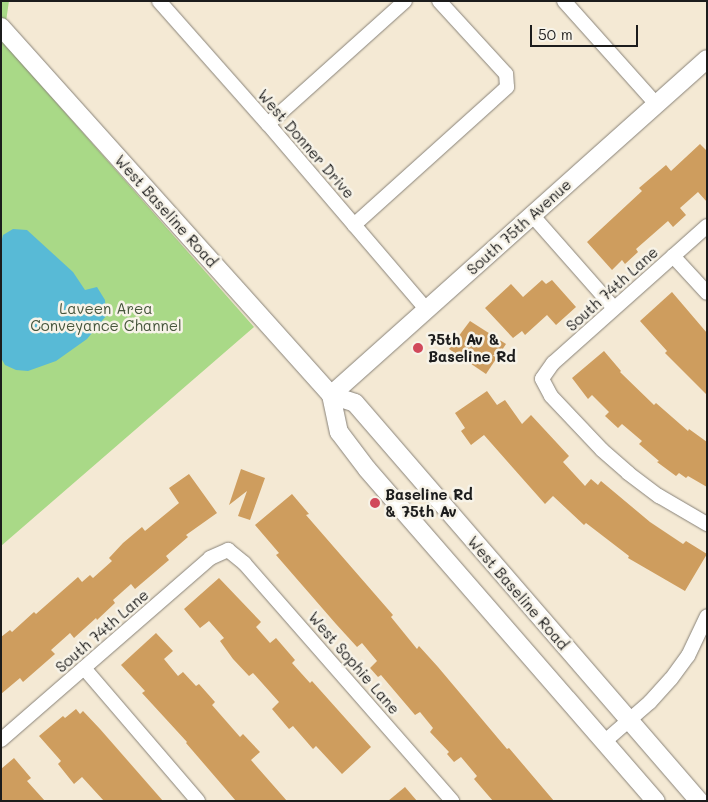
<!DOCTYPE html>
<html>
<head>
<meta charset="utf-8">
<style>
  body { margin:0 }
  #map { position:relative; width:708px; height:802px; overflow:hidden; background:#f4e9d4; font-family:Mali,sans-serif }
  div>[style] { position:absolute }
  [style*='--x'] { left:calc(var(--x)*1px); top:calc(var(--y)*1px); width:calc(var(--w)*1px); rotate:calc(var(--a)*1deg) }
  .green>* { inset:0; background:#a9d987 }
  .water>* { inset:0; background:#58bad6 }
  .building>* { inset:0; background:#ce9d5e }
  .roads { filter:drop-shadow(0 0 1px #888278) drop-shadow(0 0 1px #888278) }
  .minor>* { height:14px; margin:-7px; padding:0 7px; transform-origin:7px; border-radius:7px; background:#fff }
  .major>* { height:18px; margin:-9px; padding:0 9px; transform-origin:9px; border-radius:9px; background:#fff }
  .dots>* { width:14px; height:14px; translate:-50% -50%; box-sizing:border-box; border:2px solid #f7f3e8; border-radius:50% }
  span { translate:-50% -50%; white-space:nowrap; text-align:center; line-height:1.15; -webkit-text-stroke:5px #f7f3e8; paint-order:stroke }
  .street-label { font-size:15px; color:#1c1c1c }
  .park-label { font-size:15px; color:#46553c }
  .poi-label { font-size:15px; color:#1c1c1c; font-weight:700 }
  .left { translate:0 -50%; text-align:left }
  .frame { position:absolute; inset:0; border:2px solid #1c1c1c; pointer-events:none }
  .scale { position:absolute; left:530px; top:25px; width:108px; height:22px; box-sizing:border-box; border:2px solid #1c1c1c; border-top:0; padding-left:6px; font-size:15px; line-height:18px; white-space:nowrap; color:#1c1c1c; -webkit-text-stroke:4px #f7f3e8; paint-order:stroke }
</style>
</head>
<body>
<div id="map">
  <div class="green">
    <i style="clip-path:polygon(1px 1px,9px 1px,3px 42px,254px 327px,1px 546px)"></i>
  </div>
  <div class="water">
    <i style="clip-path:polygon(13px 229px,27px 230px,73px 272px,85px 290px,97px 287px,105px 300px,106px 316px,87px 339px,56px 361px,28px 371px,16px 370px,5px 365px,1px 358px,1px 243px,3px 235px)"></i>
  </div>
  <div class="building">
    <i style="clip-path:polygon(700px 144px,707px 151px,707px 202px,698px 192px,680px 208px,686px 215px,673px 227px,668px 221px,636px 249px,638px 252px,625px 264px,622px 260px,612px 270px,587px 242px,642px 191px,639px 188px,666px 165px,671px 171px)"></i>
    <i style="clip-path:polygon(542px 280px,546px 284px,552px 280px,576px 307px,556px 325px,547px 315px,525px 335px,522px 331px,513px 338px,485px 308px,511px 284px,523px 297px)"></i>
    <i style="clip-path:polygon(672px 292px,707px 333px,707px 395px,665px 353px,667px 351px,640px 321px)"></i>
    <i style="clip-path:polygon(470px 321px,506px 344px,486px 374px,449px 349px)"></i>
    <i style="clip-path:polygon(604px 351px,621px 371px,620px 372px,654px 405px,656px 403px,688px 431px,689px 429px,707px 442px,707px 487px,688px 476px,686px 478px,679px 473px,676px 476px,657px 462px,659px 461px,639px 444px,642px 441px,622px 424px,618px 428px,605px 416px,609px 412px,592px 395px,588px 399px,572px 378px)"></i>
    <i style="clip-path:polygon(487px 391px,497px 405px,505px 400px,522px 424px,531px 415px,569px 456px,563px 462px,585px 486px,591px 479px,598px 485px,601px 481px,650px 522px,683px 544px,686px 541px,707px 554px,685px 591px,628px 558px,629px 556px,586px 523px,584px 525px,553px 496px,545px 504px,484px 435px,471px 445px,461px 431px,465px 428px,455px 413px)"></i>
    <i style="clip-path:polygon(241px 469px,265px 478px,250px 520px,238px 516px,247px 491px,229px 505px)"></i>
    <i style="clip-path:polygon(189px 474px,217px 513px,186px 535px,188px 537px,166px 556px,169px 560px,135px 589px,131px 584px,113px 600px,115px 603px,97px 620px,96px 618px,74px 638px,70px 633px,51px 650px,55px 654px,23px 682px,20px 678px,1px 694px,1px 637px,10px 630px,12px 632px,34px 612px,36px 614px,78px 577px,82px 582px,90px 575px,93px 578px,112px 561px,109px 558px,123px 543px,142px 527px,145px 531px,179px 503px,169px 488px)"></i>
    <i style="clip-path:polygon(292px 494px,309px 514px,306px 515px,393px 615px,391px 617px,417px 649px,419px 646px,438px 667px,507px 749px,509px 748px,554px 801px,493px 801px,474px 779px,477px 776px,461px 757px,454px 762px,447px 754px,449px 752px,430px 732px,433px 728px,420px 712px,415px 715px,381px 675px,378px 677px,370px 668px,377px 661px,362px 643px,357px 647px,336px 624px,276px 555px,279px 553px,255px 525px)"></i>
    <i style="clip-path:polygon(219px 578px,261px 622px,256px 627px,270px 643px,276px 638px,295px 660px,292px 663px,310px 683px,312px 681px,371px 747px,342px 774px,316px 746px,313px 749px,293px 726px,289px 729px,272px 709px,279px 702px,253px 673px,249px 676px,233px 659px,220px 641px,224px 638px,209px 621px,200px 628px,184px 609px)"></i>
    <i style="clip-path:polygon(156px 633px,173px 651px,164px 659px,178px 676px,183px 672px,196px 686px,199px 684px,215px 702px,212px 705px,240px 737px,243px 734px,260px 752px,251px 760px,287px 801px,236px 801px,186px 743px,187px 742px,142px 693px,145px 691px,121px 665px)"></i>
    <i style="clip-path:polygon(76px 709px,80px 714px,83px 711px,100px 729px,163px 801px,104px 801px,82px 777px,74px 784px,58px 764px,61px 761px,39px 736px,63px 716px,65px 718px)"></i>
    <i style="clip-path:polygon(14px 758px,31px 778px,27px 781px,45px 801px,1px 801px,1px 769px)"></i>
    <i style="clip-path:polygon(405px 787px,417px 801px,388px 801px)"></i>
  </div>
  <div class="roads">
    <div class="minor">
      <i style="--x:159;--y:1;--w:164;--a:48.5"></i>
      <i style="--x:268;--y:124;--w:243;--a:49.5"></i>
      <i style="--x:564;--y:1;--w:138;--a:48.2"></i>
      <i style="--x:268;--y:124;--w:184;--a:-41.9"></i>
      <i style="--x:532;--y:215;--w:124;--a:48.6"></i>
      <i style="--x:354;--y:225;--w:206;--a:-42"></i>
      <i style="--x:507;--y:87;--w:13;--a:-94"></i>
      <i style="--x:506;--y:74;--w:99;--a:-132.5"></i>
      <i style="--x:707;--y:226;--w:206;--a:138.3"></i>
      <i style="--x:553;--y:363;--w:19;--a:125"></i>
      <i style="--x:542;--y:379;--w:19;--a:62"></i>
      <i style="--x:551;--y:396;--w:74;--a:46.6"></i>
      <i style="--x:602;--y:450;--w:35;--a:41"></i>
      <i style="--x:628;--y:473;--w:39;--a:37"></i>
      <i style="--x:659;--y:496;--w:56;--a:30.3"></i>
      <i style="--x:673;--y:256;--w:50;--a:47.4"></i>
      <i style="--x:84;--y:668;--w:175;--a:49.4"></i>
      <i style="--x:1;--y:740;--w:277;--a:-41"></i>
      <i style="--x:210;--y:558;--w:20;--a:-24"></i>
      <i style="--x:228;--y:550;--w:21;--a:39"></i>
      <i style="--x:244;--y:563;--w:316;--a:48.8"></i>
      <i style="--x:604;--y:742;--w:61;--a:-41"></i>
      <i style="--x:650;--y:702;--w:31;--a:-48"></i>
      <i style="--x:671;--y:679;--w:29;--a:-54"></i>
      <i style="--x:688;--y:656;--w:44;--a:-64.6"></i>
    </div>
    <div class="major">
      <i style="--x:1;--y:27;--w:494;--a:48.1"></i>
      <i style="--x:331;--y:395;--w:38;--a:78"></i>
      <i style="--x:339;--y:432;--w:46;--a:52.9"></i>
      <i style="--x:367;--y:469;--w:440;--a:49"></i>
      <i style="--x:331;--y:395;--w:25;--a:18"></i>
      <i style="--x:355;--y:403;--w:526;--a:49.16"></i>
      <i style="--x:331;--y:395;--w:504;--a:-41.78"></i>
    </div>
  </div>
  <div class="dots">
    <i style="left:418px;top:348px;background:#d1495b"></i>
    <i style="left:375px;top:503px;background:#d1495b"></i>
  </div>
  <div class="street-label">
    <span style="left:306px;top:144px;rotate:49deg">West Donner Drive</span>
    <span style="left:166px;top:211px;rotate:48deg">West Baseline Road</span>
    <span style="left:519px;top:227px;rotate:-42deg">South 75th Avenue</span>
    <span style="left:612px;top:289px;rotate:-42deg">South 74th Lane</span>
    <span style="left:518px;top:593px;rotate:49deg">West Baseline Road</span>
    <span style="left:102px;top:631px;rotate:-41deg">South 74th Lane</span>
    <span style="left:354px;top:663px;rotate:49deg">West Sophie Lane</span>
  </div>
  <div class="park-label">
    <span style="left:106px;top:317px">Laveen Area<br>Conveyance Channel</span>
  </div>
  <div class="poi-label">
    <span class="left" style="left:428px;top:348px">75th Av &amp;<br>Baseline Rd</span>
    <span class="left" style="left:385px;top:503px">Baseline Rd<br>&amp; 75th Av</span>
  </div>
  <div class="frame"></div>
  <div class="scale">50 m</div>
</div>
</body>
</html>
